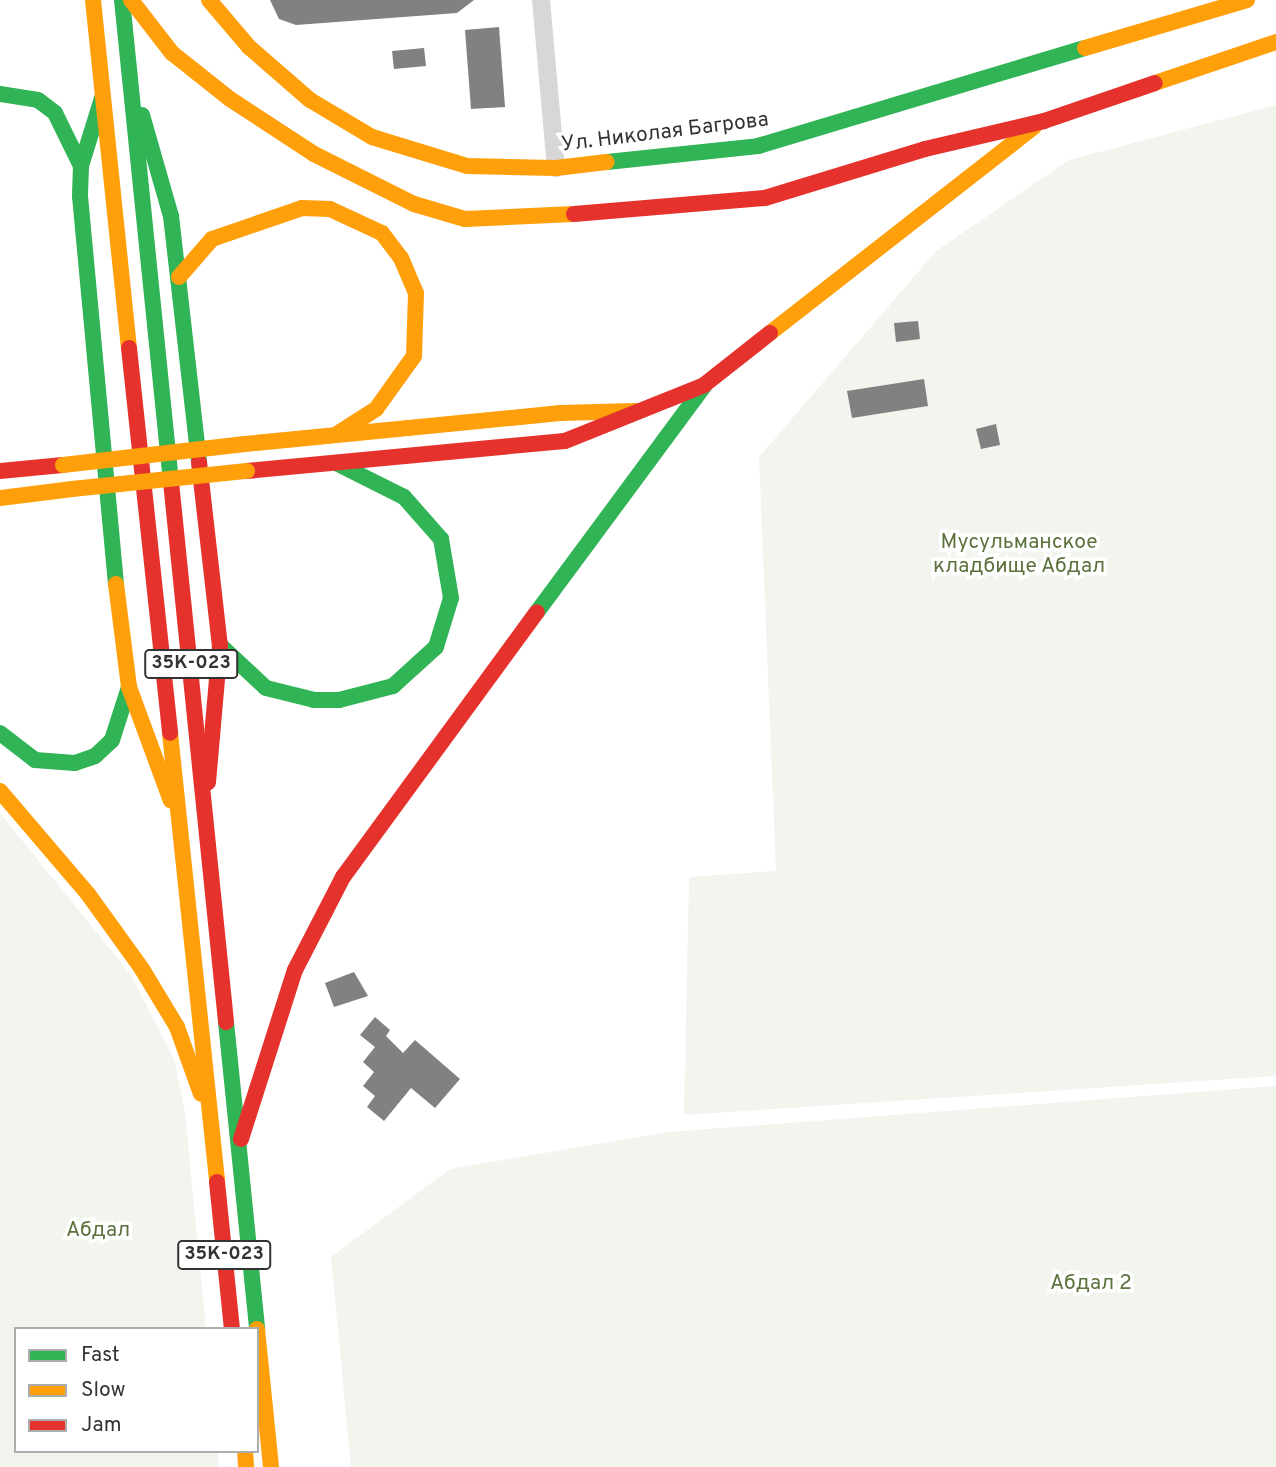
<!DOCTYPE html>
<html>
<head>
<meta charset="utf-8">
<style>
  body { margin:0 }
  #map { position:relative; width:1276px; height:1467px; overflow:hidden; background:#fff; font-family:Overpass,sans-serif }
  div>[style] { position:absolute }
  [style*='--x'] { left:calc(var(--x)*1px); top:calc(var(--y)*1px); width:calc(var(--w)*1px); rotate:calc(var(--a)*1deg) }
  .green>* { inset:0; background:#f2f5ed }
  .building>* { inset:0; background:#818181 }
  .street>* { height:18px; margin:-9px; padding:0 9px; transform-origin:9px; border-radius:9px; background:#d7d7d7 }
  .fast>* { height:16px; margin:-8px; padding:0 8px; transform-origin:8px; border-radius:8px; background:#30b455 }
  .slow>* { height:16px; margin:-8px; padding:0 8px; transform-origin:8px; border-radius:8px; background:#ff9f0a }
  .jam>* { height:16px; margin:-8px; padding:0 8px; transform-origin:8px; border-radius:8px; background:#e5322d }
  .slow-bridge>* { height:16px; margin:-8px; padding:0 8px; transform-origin:8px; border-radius:8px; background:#ff9f0a }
  span { translate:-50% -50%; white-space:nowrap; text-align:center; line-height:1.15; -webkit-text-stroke:7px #fff; paint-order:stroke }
  .shield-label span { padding:2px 5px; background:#fff; border:2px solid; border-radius:5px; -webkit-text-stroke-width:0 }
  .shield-label { font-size:19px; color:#333; font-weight:700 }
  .street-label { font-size:21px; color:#333 }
  .park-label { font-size:21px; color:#5c723c }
  .legend { position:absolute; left:14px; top:1327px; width:245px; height:126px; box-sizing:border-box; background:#fff; border:2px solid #adadad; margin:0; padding:9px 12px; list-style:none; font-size:21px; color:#333 }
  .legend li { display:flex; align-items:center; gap:14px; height:35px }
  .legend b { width:35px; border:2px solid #adadad }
</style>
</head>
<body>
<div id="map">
  <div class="green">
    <i style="clip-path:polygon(1276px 105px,1276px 1076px,684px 1115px,689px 877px,776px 871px,759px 457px,936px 251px,1069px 160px)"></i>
    <i style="clip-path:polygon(0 813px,131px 975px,174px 1059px,185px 1112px,206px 1329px,16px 1329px,16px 1451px,218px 1451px,219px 1467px,0 1467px)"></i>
    <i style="clip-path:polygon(1276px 1086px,1276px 1467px,351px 1467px,331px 1257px,450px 1169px,669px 1132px)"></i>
  </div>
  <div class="building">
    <i style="clip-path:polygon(270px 0,474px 0,457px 13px,296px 25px,279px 19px)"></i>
    <i style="clip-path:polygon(499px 27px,505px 107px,471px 109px,465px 30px)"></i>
    <i style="clip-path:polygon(424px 48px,426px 66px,394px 69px,392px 51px)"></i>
    <i style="clip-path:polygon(918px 321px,920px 339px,896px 342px,894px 323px)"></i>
    <i style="clip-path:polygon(924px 379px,928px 406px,852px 418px,847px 391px)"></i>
    <i style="clip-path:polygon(996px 424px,1000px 445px,981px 449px,976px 429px)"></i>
    <i style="clip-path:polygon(354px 972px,368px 996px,334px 1007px,325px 983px)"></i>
    <i style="clip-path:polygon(375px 1017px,390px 1030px,386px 1036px,403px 1053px,415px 1040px,460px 1079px,435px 1108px,411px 1088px,384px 1121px,367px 1107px,375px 1096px,363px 1086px,374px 1072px,363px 1062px,375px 1047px,360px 1035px)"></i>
  </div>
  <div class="street">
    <i style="--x:541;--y:0;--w:169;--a:84.9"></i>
  </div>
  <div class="fast">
    <i style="--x:122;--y:0;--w:484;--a:84.2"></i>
    <i style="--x:0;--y:94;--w:38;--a:9"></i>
    <i style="--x:38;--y:100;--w:21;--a:37"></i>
    <i style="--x:55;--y:113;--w:59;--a:63.9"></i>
    <i style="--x:102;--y:98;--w:71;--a:107.2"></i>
    <i style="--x:81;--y:166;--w:30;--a:92"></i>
    <i style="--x:80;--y:196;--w:390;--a:84.7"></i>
    <i style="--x:142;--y:115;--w:105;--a:74"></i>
    <i style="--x:171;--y:216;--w:248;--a:83.5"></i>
    <i style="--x:607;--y:162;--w:152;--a:-6"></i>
    <i style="--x:758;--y:146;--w:341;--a:-16.7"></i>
    <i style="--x:537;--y:612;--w:281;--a:-53.5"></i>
    <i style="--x:220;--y:645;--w:63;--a:43.1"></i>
    <i style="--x:266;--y:688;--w:49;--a:14"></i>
    <i style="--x:314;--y:700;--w:25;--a:0"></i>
    <i style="--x:339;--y:700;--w:56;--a:-14.5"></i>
    <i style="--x:393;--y:686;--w:58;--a:-42.2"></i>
    <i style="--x:436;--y:647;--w:51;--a:-73"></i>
    <i style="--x:451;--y:598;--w:60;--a:-99.6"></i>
    <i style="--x:441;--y:539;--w:56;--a:-131.4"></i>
    <i style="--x:404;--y:497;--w:74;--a:-153.4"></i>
    <i style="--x:0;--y:733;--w:44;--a:37.6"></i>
    <i style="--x:35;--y:760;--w:40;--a:4.3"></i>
    <i style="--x:75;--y:763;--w:21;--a:-19"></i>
    <i style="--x:95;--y:756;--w:23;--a:-43"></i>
    <i style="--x:112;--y:740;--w:56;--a:-72.2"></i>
    <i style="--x:226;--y:1022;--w:309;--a:84.2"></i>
  </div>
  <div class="slow">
    <i style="--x:93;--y:0;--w:350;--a:84.1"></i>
    <i style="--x:131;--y:0;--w:67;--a:52.3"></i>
    <i style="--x:172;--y:53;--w:74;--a:38.4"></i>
    <i style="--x:230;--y:99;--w:100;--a:33.2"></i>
    <i style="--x:314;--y:154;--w:112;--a:26.6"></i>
    <i style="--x:414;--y:204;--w:53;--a:16.4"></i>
    <i style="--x:465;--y:219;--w:109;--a:-2.6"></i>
    <i style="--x:209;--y:0;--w:62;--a:49.6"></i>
    <i style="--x:249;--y:47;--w:81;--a:41"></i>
    <i style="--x:310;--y:100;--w:72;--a:30.8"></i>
    <i style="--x:372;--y:137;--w:99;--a:17"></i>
    <i style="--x:467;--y:166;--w:89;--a:1.3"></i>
    <i style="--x:556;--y:168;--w:51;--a:-6.7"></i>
    <i style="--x:1085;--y:48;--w:169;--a:-16.5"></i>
    <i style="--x:1155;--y:83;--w:128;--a:-18.7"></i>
    <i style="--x:179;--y:277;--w:50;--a:-49"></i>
    <i style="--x:212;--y:239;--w:95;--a:-19"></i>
    <i style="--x:302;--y:208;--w:28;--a:2"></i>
    <i style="--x:330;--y:209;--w:57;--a:24.8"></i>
    <i style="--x:382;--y:233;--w:31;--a:53"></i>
    <i style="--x:401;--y:258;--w:38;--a:67"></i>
    <i style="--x:416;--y:293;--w:63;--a:91.8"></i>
    <i style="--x:414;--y:356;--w:65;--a:125.6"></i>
    <i style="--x:376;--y:409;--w:46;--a:147.3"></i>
    <i style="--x:770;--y:333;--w:335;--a:-38"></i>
    <i style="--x:245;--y:444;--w:317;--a:-5.6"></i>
    <i style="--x:560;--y:413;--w:75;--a:-1.5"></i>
    <i style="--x:0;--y:498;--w:73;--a:-7.1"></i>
    <i style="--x:116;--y:584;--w:104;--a:82.8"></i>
    <i style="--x:129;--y:687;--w:121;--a:69.8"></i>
    <i style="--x:170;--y:733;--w:451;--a:84"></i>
    <i style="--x:0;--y:791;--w:135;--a:49.5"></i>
    <i style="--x:88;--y:894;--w:92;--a:54.2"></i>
    <i style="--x:142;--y:969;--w:68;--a:58.9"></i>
    <i style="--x:177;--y:1027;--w:71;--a:70.3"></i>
    <i style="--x:257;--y:1329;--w:139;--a:84.2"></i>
    <i style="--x:245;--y:1451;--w:16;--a:86"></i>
  </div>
  <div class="jam">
    <i style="--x:574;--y:214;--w:192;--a:-4.8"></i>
    <i style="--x:765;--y:198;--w:167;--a:-17"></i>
    <i style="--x:925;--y:149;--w:122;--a:-13.2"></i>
    <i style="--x:1044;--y:121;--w:117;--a:-18.9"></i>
    <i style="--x:129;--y:348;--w:387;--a:83.9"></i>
    <i style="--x:199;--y:462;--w:184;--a:83.5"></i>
    <i style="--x:220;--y:645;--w:138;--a:95"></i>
    <i style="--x:0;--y:471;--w:63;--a:-5.4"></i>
    <i style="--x:247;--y:471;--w:319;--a:-5.4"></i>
    <i style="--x:565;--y:441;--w:150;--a:-21.9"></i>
    <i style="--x:704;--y:385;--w:84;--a:-38.2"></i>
    <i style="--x:171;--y:482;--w:543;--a:84.18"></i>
    <i style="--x:241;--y:1139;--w:177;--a:-72.3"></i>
    <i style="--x:295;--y:970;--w:105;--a:-62.7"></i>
    <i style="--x:343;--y:877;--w:328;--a:-53.8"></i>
    <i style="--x:217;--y:1182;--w:148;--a:84.2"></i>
  </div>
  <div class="slow-bridge">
    <i style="--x:63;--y:465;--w:183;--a:-6.6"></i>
    <i style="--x:72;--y:489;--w:176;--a:-5.9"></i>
  </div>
  <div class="shield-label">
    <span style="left:191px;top:664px">35К-023</span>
    <span style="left:224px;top:1255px">35К-023</span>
  </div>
  <div class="street-label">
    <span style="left:665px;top:133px;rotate:-7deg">Ул. Николая Багрова</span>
  </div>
  <div class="park-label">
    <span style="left:1019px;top:555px">Мусульманское<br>кладбище Абдал</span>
    <span style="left:98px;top:1231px">Абдал</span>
    <span style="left:1091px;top:1284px">Абдал 2</span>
  </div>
  <ul class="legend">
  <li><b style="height:9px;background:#30b455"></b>Fast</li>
  <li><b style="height:9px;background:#ff9f0a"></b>Slow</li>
  <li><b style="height:9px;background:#e5322d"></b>Jam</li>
  </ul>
</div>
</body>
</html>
